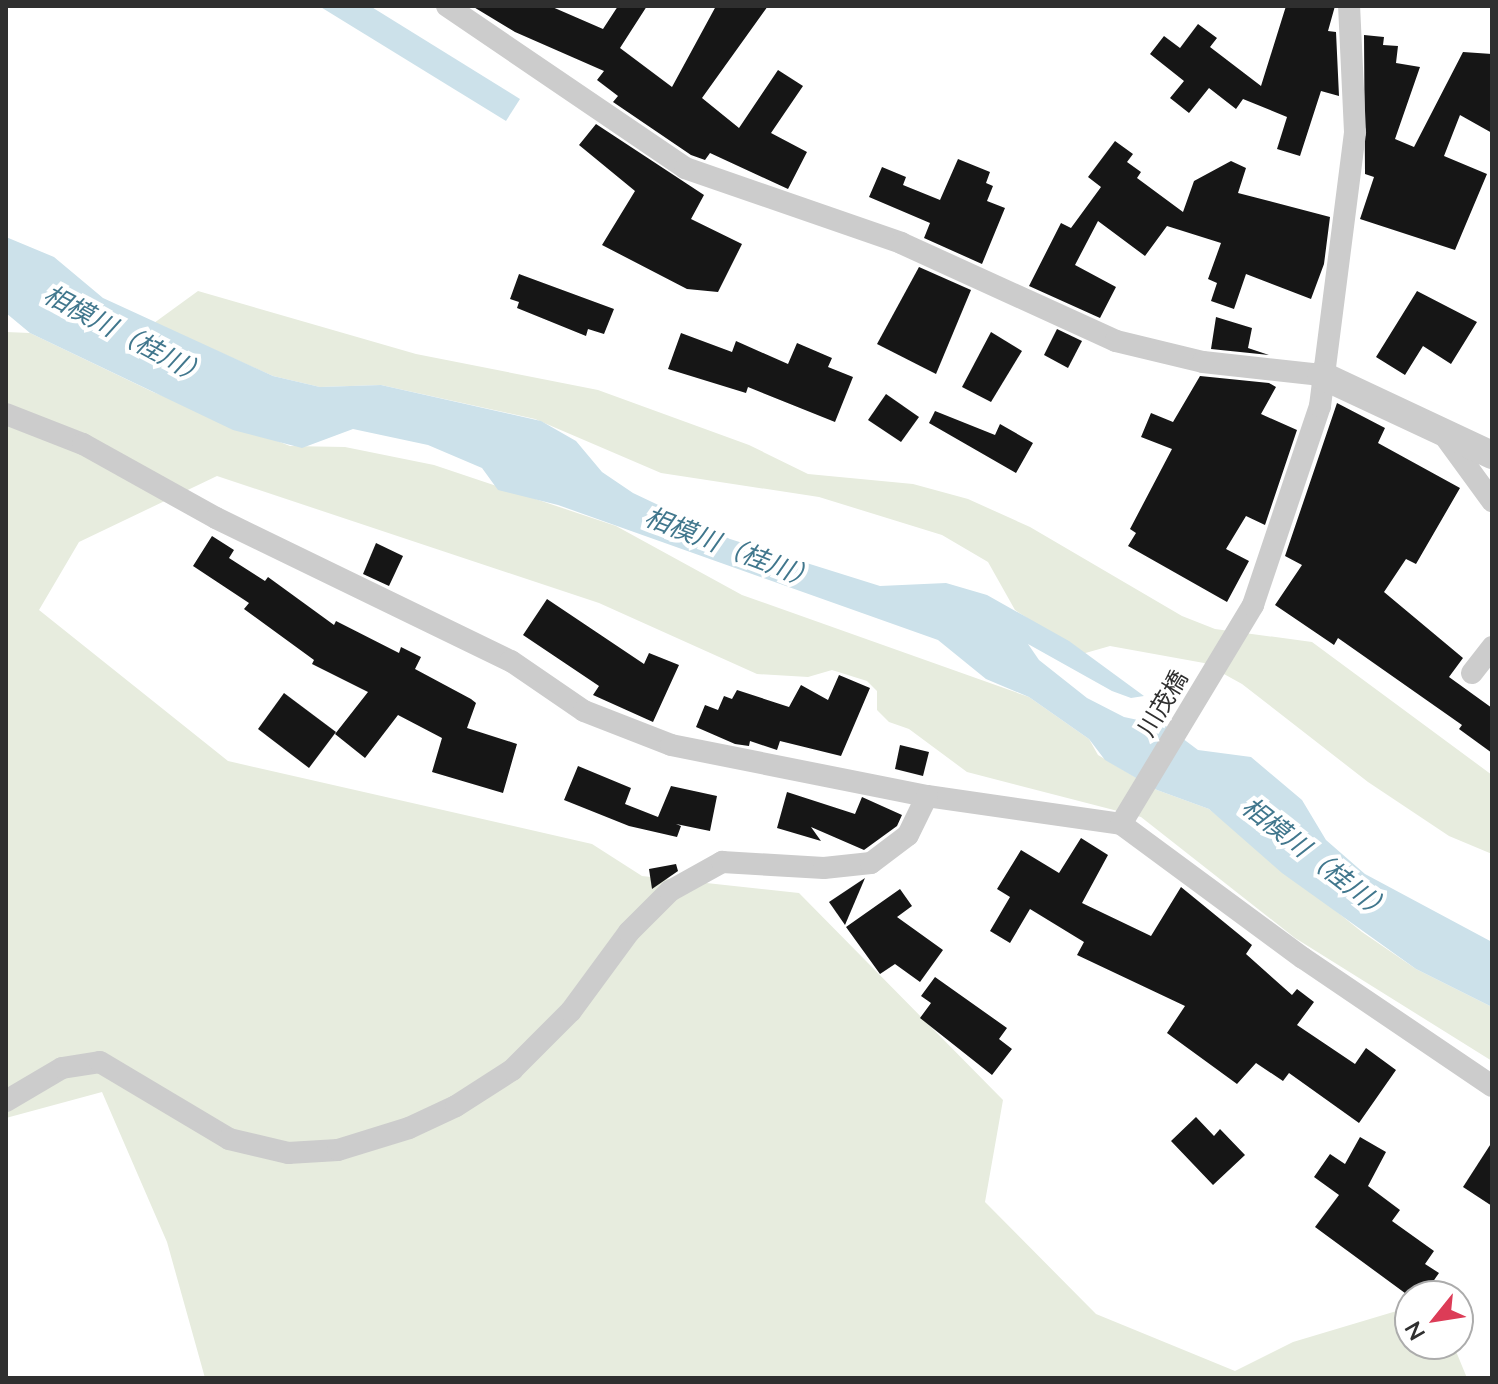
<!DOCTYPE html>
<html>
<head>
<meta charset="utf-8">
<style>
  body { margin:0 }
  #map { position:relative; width:1498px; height:1384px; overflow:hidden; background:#fff; font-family:Lato,"Noto Sans JP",sans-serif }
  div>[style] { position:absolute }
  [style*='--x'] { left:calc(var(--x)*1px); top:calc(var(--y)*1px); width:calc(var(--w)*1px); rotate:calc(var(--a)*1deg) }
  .green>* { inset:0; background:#e7ecde }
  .water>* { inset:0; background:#cce1ea }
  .building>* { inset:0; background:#161616 }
  .minor>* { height:22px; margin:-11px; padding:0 11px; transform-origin:11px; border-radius:11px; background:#ccc }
  .tertiary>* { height:28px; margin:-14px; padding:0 14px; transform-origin:14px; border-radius:14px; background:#ccc }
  span { translate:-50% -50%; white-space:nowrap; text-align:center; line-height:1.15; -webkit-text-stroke:8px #fff; paint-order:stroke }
  .street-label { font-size:24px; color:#2f2f2f }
  .water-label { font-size:26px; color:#41778d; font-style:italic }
  .frame { position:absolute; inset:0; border:8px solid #2f2f2f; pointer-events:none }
  .north { position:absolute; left:1394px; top:1280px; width:80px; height:80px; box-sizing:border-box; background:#fff; border:2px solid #acacac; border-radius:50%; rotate:240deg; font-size:22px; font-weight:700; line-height:32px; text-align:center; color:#2f2f2f }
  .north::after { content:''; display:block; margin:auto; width:28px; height:36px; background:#dc3c57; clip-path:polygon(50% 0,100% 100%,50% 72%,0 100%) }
</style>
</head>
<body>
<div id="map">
  <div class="green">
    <i style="clip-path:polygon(198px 291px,416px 354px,598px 390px,749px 445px,808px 474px,913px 484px,968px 499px,1030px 527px,1182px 616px,1215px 629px,1312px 642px,1492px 775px,1492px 854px,1449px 836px,1368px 782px,1242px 684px,1204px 663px,1110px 646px,1082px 654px,1015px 610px,988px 562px,942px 535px,819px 497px,661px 473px,535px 419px,381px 385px,320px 387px,273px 376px,154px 323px)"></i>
    <i style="clip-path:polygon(6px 332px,30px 333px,153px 392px,290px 446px,345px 447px,434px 465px,616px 526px,742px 595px,1029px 697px,1089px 739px,1098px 755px,1157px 790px,1209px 809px,1362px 932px,1416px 969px,1492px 1007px,1492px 1061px,1295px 938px,1141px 817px,967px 772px,909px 729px,889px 722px,877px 710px,877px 691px,867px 681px,832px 670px,808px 677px,757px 674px,599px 603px,217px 476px,79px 542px,39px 610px,228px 761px,592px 844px,642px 876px,799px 893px,1003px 1100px,985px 1202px,1096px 1314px,1235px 1371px,1293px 1342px,1410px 1307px,1410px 1344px,1453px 1344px,1467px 1378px,205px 1378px,167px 1242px,102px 1092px,6px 1118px)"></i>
  </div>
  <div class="water">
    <i style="clip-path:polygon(319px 6px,370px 6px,520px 99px,506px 121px)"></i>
    <i style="clip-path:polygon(6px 237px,54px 257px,103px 298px,273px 376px,320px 387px,381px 385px,541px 421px,576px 441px,602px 472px,633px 493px,730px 539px,880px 586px,946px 583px,987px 595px,1069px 641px,1144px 696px,1131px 698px,1112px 691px,1028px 644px,1039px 660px,1087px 698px,1124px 717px,1166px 726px,1198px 750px,1251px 757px,1302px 800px,1326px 840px,1365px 874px,1492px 942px,1492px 1007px,1416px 969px,1282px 873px,1209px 809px,1157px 790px,1105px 760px,1089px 739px,1029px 697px,986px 679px,938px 640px,558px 505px,498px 490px,482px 468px,428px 445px,353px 429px,302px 448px,233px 430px,30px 333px,6px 313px)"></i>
  </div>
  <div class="building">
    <i style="clip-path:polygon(472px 6px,550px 6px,603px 29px,618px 6px,647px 6px,620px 48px,672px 87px,716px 6px,768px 6px,702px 98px,739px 128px,778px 70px,803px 86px,771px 133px,807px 152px,788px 189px,710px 153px,705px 160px,691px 155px,613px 102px,618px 96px,597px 80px,604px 71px,515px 32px)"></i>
    <i style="clip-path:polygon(1286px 6px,1335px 6px,1328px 31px,1336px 32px,1339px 96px,1321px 91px,1300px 156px,1277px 149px,1287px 117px,1243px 99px,1236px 109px,1209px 88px,1189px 113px,1170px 98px,1184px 81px,1150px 54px,1164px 36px,1180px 48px,1198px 24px,1217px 38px,1210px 47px,1261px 86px)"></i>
    <i style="clip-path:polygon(1364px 35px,1384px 37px,1383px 45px,1398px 46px,1396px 63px,1420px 67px,1395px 139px,1414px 147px,1463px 52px,1492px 54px,1492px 133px,1460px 115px,1444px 156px,1487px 174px,1455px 250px,1360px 219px,1374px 177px,1365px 174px)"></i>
    <i style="clip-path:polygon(596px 124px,704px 195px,691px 219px,742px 244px,718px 292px,687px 289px,602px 245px,635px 191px,579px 145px)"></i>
    <i style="clip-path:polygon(1115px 141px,1133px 154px,1127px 162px,1141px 172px,1137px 178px,1183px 212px,1194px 181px,1231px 161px,1246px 168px,1238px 193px,1330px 217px,1324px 264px,1311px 299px,1246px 274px,1234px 309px,1211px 301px,1217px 283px,1208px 279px,1221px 243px,1167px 226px,1145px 256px,1098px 221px,1075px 265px,1116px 287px,1100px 318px,1029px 286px,1061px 223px,1071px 228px,1101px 187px,1088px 177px)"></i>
    <i style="clip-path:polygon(958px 159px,990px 172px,986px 183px,993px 186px,987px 201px,1005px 208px,982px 264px,924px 238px,930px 223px,869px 197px,882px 167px,906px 177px,903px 185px,940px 200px)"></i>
    <i style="clip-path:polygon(919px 267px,971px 290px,936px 374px,877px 344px)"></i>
    <i style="clip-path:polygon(519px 274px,614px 309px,604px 334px,588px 329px,586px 336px,517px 308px,519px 302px,510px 299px)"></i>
    <i style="clip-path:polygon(1417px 291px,1477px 322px,1451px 364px,1423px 346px,1405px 375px,1376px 357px)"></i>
    <i style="clip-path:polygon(1216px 317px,1252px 328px,1248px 348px,1269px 355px,1211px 349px)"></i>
    <i style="clip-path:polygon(1057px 329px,1082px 341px,1068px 368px,1044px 355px)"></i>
    <i style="clip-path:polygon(991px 332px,1022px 351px,991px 402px,962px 387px)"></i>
    <i style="clip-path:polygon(681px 333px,732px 352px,736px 341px,788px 364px,797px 343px,832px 358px,828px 367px,853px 377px,835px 422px,748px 387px,746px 393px,668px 369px)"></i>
    <i style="clip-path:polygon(1200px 376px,1269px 383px,1276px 387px,1261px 414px,1297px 430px,1265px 525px,1246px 516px,1226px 549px,1249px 561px,1227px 602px,1128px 546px,1136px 533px,1130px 529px,1172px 449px,1141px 437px,1151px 413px,1173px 422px)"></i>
    <i style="clip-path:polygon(886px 394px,919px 417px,901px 442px,868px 420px)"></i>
    <i style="clip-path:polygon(1337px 403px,1385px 428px,1378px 443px,1460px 488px,1416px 564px,1406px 559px,1384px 592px,1463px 658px,1449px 677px,1492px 708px,1492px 753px,1459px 729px,1462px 725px,1338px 638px,1334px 645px,1275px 605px,1302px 565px,1285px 556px)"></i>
    <i style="clip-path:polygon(935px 411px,995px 435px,1000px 424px,1033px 443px,1016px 473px,929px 423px)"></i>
    <i style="clip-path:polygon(212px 536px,234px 550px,229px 558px,265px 581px,268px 577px,334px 625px,336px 621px,399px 653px,401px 647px,421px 657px,415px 669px,471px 699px,476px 703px,467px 728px,517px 744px,503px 793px,432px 772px,442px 738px,398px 715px,365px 758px,335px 734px,368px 692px,312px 664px,314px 660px,244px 609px,249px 603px,193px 566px)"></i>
    <i style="clip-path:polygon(376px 543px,403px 556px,389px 586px,363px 574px)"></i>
    <i style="clip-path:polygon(547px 599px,644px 664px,649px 653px,679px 665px,653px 722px,593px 695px,599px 686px,523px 635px)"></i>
    <i style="clip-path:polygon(839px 675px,870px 688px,841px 756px,780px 741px,777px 750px,750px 741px,749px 746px,735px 744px,696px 727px,705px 705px,718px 710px,724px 696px,732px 699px,737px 690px,789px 707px,801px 685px,828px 700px)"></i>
    <i style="clip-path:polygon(284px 693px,336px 732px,309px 768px,258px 729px)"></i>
    <i style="clip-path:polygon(900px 745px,929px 752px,923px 776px,895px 769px)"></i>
    <i style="clip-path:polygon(578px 766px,631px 788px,625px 804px,658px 817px,671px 786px,717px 796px,710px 831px,676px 824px,681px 826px,677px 837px,629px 826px,564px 800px)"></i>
    <i style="clip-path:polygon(787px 792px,855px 814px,862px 797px,902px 815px,897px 826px,864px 850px,811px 827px,821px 841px,777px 828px)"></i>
    <i style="clip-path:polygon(1081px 838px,1108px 855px,1082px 903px,1151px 936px,1181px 887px,1252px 945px,1246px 954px,1292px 995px,1297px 989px,1314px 1002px,1297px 1025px,1355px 1064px,1366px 1048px,1396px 1070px,1359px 1123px,1289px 1073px,1283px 1081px,1256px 1063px,1237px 1084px,1167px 1033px,1185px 1006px,1077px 955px,1084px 942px,1030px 909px,1010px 943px,990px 931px,1010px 897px,997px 889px,1021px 850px,1059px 873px)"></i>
    <i style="clip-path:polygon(676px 864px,678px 871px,652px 889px,649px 869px)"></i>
    <i style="clip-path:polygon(865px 878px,845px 925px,829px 902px)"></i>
    <i style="clip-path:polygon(900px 889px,912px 906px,897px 917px,943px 950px,920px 982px,895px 964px,880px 974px,846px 927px)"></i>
    <i style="clip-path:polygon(935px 977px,1007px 1028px,999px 1039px,1012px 1049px,992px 1075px,920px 1018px,931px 1003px,921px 996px)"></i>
    <i style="clip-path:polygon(1196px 1117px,1214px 1136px,1220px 1129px,1245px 1155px,1213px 1185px,1171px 1141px)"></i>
    <i style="clip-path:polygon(1360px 1137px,1386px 1152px,1368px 1186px,1400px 1210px,1392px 1221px,1434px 1251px,1425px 1264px,1439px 1273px,1423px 1296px,1409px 1296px,1315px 1227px,1339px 1195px,1314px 1177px,1330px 1154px,1345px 1164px)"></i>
    <i style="clip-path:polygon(1492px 1142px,1492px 1206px,1463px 1187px)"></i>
  </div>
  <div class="minor">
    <i style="--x:447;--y:6;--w:288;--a:34.2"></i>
    <i style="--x:685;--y:168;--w:229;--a:19.1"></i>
    <i style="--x:901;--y:243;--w:236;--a:24.5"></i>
    <i style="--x:1116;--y:341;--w:89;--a:13.6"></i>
    <i style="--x:1203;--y:362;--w:119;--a:6.3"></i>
    <i style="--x:6;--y:414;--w:83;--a:21.3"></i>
    <i style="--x:83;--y:444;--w:152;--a:29.1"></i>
    <i style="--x:216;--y:518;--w:328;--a:25.9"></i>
    <i style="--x:511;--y:661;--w:88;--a:34.4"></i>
    <i style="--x:584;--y:711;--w:93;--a:21.3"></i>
    <i style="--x:671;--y:745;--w:261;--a:11.3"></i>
    <i style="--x:927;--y:796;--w:196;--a:8.2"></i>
    <i style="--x:1121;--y:824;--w:226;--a:36.4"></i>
    <i style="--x:1303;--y:958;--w:228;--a:34.1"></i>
    <i style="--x:1441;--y:431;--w:87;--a:53.9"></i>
    <i style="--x:1472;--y:673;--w:33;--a:-52"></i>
    <i style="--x:1121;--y:824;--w:256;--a:-58.9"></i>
    <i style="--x:1253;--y:605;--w:210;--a:-71.4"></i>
    <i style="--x:1320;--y:406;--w:276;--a:-82.7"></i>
    <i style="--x:1355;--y:132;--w:126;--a:-92.7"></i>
    <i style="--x:6;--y:1101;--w:65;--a:-30.5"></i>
    <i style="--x:62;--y:1068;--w:38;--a:-9"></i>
    <i style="--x:100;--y:1062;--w:150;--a:30.8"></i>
    <i style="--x:229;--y:1139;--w:61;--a:13.3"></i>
    <i style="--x:288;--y:1153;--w:50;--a:-3.4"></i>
    <i style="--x:338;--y:1150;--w:74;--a:-17.2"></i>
    <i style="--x:409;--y:1128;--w:52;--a:-25.1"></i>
    <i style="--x:456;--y:1106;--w:67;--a:-32.7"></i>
    <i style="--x:512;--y:1070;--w:83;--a:-45"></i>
    <i style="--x:571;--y:1011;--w:98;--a:-53.7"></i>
    <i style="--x:629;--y:932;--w:58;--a:-45"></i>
    <i style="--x:670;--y:891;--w:60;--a:-29.1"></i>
    <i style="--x:722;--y:862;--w:102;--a:3.4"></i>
    <i style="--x:824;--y:868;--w:47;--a:-6.1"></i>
    <i style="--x:871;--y:863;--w:46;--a:-37.1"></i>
    <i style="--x:908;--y:835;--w:43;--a:-64"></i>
  </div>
  <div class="tertiary">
    <i style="--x:1321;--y:375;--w:189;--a:25.1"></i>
  </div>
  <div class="street-label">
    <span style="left:1162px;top:703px;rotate:-59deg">川茂橋</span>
  </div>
  <div class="water-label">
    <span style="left:126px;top:335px;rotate:28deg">相模川（桂川）</span>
    <span style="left:731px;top:548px;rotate:21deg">相模川（桂川）</span>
    <span style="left:1317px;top:859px;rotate:38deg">相模川（桂川）</span>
  </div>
  <div class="frame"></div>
  <div class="north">N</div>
</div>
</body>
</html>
